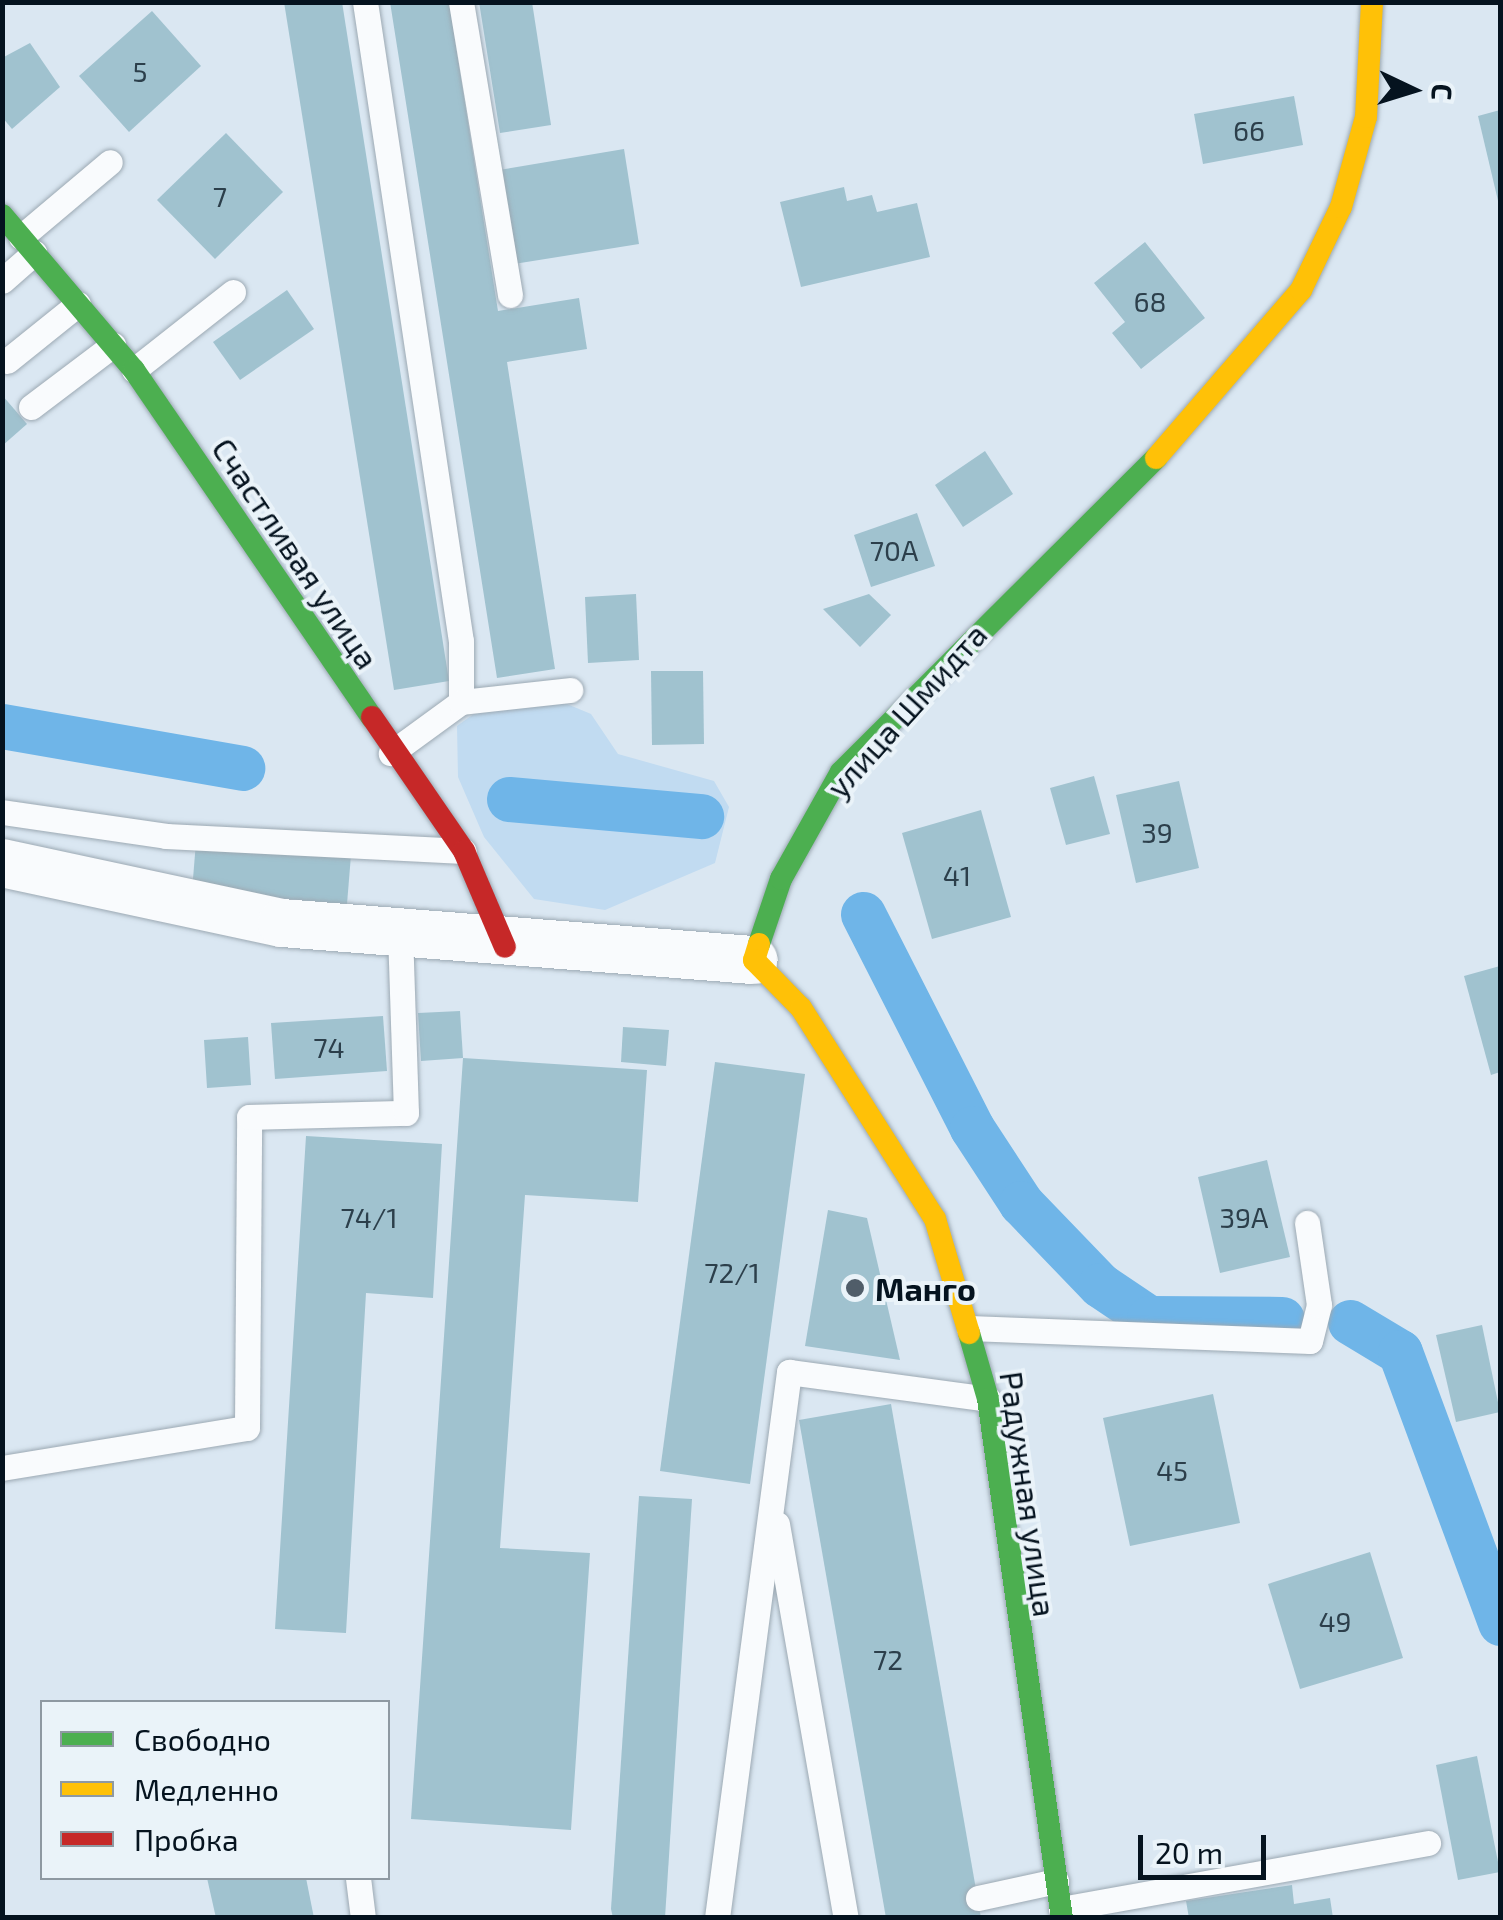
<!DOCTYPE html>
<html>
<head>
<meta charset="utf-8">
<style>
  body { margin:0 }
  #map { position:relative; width:1503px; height:1920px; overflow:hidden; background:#dae7f2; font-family:"Exo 2",sans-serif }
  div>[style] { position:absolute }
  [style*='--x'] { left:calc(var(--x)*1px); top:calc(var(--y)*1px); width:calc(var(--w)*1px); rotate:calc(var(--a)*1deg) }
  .green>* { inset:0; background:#c1dbf1 }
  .canal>* { height:45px; margin:-22.5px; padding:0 22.5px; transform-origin:22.5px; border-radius:22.5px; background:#6fb5e8 }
  .building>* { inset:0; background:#a0c2cf }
  .roads { filter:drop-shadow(0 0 2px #9ca9b3) drop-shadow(0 0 2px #9ca9b3) }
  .lane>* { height:25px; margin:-12.5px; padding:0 12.5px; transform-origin:12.5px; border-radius:12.5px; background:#f9fbfd }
  .street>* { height:48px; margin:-24px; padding:0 24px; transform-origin:24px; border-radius:24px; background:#f9fbfd }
  .fast>* { height:22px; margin:-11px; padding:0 11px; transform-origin:11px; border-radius:11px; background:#4caf50 }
  .slow>* { height:22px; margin:-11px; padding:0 11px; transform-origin:11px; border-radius:11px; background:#ffc107 }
  .jam>* { height:22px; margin:-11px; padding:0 11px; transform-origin:11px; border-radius:11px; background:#c62828 }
  .dots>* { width:28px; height:28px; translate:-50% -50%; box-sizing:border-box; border:5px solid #eaf3f9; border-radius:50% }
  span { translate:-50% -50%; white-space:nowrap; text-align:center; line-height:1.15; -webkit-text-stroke:8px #eaf3f9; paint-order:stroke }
  .number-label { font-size:28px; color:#2c3f4b }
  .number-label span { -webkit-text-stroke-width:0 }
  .street-label { font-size:32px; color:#05131f }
  .poi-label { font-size:32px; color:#05131f; font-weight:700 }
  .left { translate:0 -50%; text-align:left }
  .frame { position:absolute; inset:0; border:5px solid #05131f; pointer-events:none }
  .legend { position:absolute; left:40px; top:1700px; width:350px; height:180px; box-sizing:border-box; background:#eaf3f9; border:2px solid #8e99a2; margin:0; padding:12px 18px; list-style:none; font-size:30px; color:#05131f }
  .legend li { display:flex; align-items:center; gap:20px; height:50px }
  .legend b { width:50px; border:2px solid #8e99a2 }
  .north { position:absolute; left:1363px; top:40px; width:100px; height:100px; -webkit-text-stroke:8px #eaf3f9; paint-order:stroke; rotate:94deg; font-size:28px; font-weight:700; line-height:40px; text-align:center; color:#05131f }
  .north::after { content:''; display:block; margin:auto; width:35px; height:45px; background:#05131f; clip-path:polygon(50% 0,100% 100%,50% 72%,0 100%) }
  .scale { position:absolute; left:1138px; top:1835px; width:128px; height:45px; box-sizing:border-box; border:5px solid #05131f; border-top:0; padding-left:12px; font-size:30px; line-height:35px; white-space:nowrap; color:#05131f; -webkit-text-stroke:8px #eaf3f9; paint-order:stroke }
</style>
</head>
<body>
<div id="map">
  <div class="green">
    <i style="clip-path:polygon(555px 699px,591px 714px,618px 754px,714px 781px,729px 807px,715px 863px,605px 910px,534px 899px,484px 837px,458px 777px,457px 726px,489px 703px)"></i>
  </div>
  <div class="canal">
    <i style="--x:2;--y:726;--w:244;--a:9.9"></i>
    <i style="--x:509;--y:799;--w:193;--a:5.1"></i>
    <i style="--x:863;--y:914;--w:240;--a:63"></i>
    <i style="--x:972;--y:1128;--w:90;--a:56.8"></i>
    <i style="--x:1021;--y:1203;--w:114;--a:46.1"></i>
    <i style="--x:1100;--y:1285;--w:59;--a:34"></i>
    <i style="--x:1149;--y:1318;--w:133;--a:0.4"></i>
    <i style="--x:1350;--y:1322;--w:58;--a:31"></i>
    <i style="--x:1400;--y:1352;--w:289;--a:69.7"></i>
  </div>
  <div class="building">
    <i style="clip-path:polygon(284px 2px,342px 2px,449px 681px,394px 690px)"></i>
    <i style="clip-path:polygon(390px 2px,449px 2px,498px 311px,579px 298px,587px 349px,507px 362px,555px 669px,497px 678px)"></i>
    <i style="clip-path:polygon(479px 2px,532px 2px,551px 125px,500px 133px)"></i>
    <i style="clip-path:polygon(152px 11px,201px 66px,129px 132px,79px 76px)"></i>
    <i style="clip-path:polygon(30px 43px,60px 87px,12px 129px,2px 117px,2px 58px)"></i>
    <i style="clip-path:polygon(1294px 96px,1303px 145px,1203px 164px,1194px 114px)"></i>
    <i style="clip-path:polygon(1500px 110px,1500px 205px,1499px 205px,1478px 116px)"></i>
    <i style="clip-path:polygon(226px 133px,283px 192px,215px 259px,157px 200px)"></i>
    <i style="clip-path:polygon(624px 149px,639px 244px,514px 264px,499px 170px)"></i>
    <i style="clip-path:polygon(844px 187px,847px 201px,872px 195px,877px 212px,917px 203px,930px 257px,801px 287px,780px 202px)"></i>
    <i style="clip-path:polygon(1145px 242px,1205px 318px,1141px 369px,1112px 333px,1125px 322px,1094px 283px)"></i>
    <i style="clip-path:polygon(287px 290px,314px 329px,240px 380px,213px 342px)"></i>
    <i style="clip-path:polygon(2px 395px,27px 424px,2px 446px)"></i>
    <i style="clip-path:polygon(985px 451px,1013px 494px,963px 527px,935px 485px)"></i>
    <i style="clip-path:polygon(917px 513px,935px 566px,871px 587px,854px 535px)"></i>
    <i style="clip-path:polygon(636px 594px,639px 660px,588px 663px,585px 597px)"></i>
    <i style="clip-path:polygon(869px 594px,891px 615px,860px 647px,823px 609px)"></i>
    <i style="clip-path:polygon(651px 671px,703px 671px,704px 744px,652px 745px)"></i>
    <i style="clip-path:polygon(1094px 776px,1110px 834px,1066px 845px,1050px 788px)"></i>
    <i style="clip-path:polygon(1179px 781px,1199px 868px,1136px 883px,1116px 795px)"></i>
    <i style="clip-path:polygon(981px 810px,1011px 917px,932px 939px,902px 833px)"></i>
    <i style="clip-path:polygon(196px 842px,351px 855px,347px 904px,192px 891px)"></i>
    <i style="clip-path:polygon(1500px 966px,1500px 1072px,1491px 1075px,1464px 976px)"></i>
    <i style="clip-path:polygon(460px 1011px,463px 1058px,421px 1061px,418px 1013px)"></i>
    <i style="clip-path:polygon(383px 1016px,387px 1071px,275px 1079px,271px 1023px)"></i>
    <i style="clip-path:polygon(623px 1027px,669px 1030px,666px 1066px,621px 1062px)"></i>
    <i style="clip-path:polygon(248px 1037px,251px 1085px,207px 1088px,204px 1040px)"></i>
    <i style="clip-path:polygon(463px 1058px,647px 1070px,638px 1202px,525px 1195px,500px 1548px,590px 1553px,571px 1830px,411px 1819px)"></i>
    <i style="clip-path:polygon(715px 1062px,805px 1074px,750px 1484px,660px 1471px)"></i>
    <i style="clip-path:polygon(306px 1136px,442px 1144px,433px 1298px,366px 1293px,346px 1633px,275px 1629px)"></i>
    <i style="clip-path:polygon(1267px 1160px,1290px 1257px,1220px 1273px,1198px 1177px)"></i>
    <i style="clip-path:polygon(828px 1210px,867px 1218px,900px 1360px,805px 1346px)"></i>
    <i style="clip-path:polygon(1482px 1325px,1500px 1412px,1456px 1422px,1436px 1335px)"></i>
    <i style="clip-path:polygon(1213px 1394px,1240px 1523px,1130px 1546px,1103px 1418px)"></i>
    <i style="clip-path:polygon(891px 1404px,981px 1918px,886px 1918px,799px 1420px)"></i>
    <i style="clip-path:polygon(639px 1496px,692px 1499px,665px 1918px,613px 1918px,611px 1909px)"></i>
    <i style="clip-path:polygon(1370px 1552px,1403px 1658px,1300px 1689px,1268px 1584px)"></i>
    <i style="clip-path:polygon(1477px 1756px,1500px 1872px,1458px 1880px,1436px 1765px)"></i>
    <i style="clip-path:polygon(207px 1878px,306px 1878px,314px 1918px,216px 1918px)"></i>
    <i style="clip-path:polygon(1292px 1885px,1294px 1904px,1330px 1898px,1333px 1918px,1189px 1918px,1186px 1901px)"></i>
  </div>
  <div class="roads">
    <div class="lane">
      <i style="--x:365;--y:2;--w:646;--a:81.46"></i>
      <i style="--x:461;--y:641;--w:61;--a:90"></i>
      <i style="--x:461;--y:702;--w:87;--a:143.9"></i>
      <i style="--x:461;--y:2;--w:297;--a:80.5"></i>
      <i style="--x:21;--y:237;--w:116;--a:-40.1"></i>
      <i style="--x:2;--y:281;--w:43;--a:-41.2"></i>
      <i style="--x:7;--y:361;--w:91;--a:-38.8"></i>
      <i style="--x:134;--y:370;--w:126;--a:-38.2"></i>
      <i style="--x:31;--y:407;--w:103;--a:-37.1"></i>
      <i style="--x:461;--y:702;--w:110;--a:-6.3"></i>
      <i style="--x:2;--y:812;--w:166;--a:8.3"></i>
      <i style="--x:166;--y:836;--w:298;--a:2.9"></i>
      <i style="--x:969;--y:1328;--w:341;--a:2.2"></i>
      <i style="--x:1310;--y:1341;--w:37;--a:-76"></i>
      <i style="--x:1319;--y:1305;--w:83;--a:-98.3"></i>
      <i style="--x:2;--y:1468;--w:248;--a:-9.3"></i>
      <i style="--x:247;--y:1428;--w:311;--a:-89.6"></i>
      <i style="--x:249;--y:1117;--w:157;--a:-1.5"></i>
      <i style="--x:406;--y:1113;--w:177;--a:-91.9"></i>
      <i style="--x:777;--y:1524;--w:400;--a:80.1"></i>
      <i style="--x:358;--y:1878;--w:40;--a:82.9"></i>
      <i style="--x:978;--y:1898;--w:80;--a:-12.3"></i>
      <i style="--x:1061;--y:1909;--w:373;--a:-10.2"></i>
      <i style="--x:717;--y:1918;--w:551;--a:-82.49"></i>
      <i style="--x:789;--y:1372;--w:201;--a:7.7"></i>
    </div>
    <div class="street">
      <i style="--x:2;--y:863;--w:286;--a:12.1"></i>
      <i style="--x:282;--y:923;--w:473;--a:4.5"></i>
    </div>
    <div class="fast">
      <i style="--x:2;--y:215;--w:204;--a:49.6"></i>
      <i style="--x:134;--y:370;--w:421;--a:55.6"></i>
      <i style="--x:759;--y:944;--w:69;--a:-71.3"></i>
      <i style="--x:781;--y:879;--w:123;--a:-60.7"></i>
      <i style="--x:841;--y:772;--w:445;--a:-44.9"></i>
      <i style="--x:969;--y:1333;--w:69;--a:73.9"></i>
      <i style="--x:988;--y:1399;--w:524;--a:81.89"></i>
    </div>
    <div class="slow">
      <i style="--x:1156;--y:458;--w:222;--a:-49.2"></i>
      <i style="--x:1301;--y:290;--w:92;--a:-64.3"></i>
      <i style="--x:1341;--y:207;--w:93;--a:-74.5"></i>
      <i style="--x:1366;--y:117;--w:115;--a:-87"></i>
      <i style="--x:759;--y:944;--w:17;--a:107"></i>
      <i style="--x:754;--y:960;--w:67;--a:45.6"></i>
      <i style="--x:801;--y:1008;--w:250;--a:57.6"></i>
      <i style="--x:935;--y:1219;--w:119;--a:73.4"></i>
    </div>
    <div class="jam">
      <i style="--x:372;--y:717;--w:163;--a:55.5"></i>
      <i style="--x:464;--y:851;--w:104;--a:66.9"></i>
    </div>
  </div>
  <div class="dots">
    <i style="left:855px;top:1288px;background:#505d69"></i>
  </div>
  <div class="number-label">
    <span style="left:140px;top:71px">5</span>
    <span style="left:1249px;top:130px">66</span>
    <span style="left:220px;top:196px">7</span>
    <span style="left:1150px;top:301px">68</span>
    <span style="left:894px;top:550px">70А</span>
    <span style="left:1157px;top:832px">39</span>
    <span style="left:957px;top:875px">41</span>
    <span style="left:329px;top:1047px">74</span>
    <span style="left:369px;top:1217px">74/1</span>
    <span style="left:1244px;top:1217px">39А</span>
    <span style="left:732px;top:1272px">72/1</span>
    <span style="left:1172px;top:1470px">45</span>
    <span style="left:1335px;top:1621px">49</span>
    <span style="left:888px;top:1659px">72</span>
  </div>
  <div class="street-label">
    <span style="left:296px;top:553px;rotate:56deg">Счастливая улица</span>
    <span style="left:906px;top:710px;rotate:-48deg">улица Шмидта</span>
    <span style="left:1029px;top:1494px;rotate:82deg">Радужная улица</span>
  </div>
  <div class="poi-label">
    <span class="left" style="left:875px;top:1288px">Манго</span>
  </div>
  <div class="frame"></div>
  <ul class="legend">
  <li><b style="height:12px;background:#4caf50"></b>Свободно</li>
  <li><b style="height:12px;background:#ffc107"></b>Медленно</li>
  <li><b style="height:12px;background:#c62828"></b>Пробка</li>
  </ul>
  <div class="north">С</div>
  <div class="scale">20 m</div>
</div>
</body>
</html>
